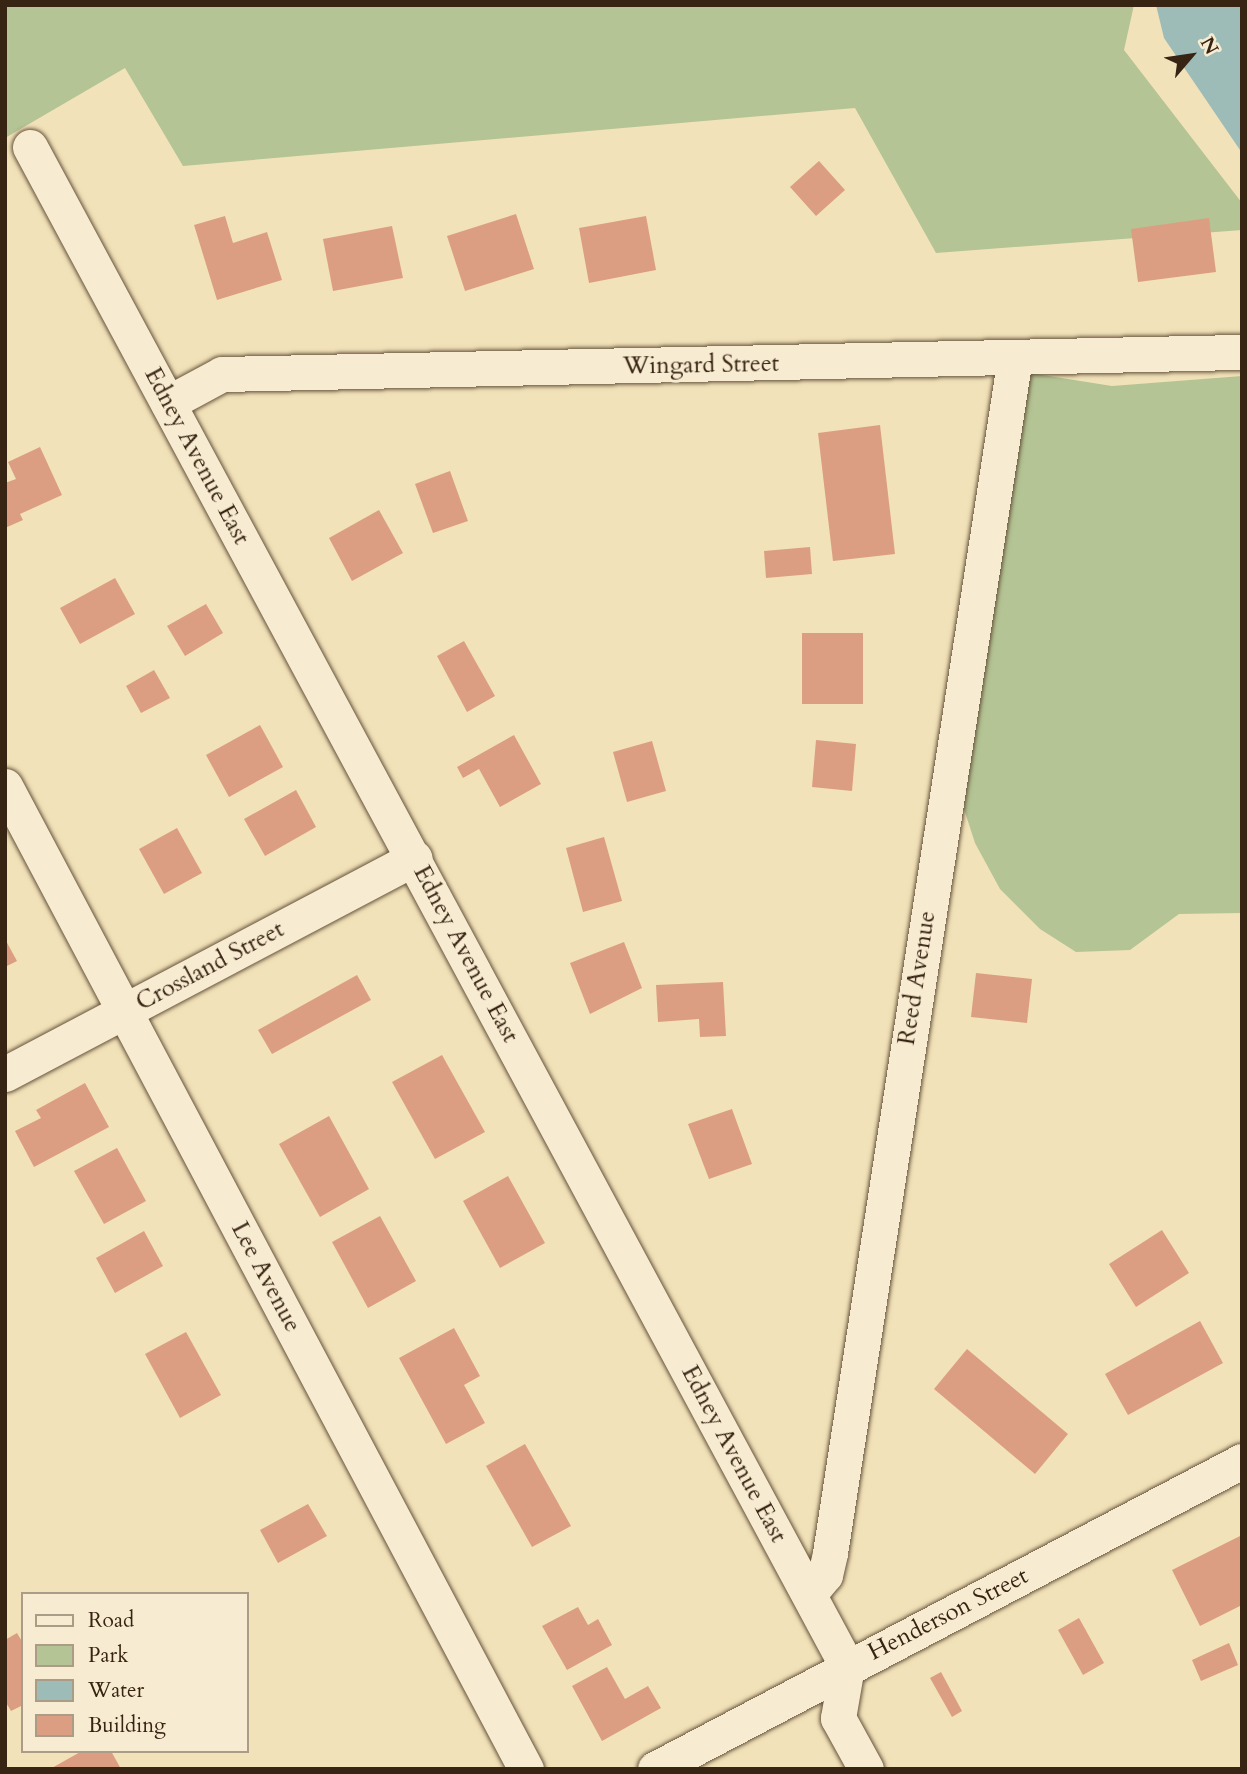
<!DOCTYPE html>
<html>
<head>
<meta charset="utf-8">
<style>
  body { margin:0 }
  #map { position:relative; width:1247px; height:1774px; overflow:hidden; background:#f2e2b9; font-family:Cardo,serif }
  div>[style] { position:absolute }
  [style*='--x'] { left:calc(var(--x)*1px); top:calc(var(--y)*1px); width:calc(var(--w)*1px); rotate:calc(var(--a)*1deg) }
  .green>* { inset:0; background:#b4c494 }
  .water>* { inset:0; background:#9dbcb8 }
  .building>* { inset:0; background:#dc9e82 }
  .roads { filter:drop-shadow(0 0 2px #66543c) drop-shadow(0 0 2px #66543c) }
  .minor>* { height:35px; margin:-17.5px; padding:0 17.5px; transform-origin:17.5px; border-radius:17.5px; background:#f7ecd2 }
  span { translate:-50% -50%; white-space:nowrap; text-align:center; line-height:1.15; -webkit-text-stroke:6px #f7ecd2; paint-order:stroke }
  .street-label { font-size:24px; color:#372413 }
  .frame { position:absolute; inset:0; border:7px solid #372413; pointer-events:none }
  .legend { position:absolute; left:21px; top:1592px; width:228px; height:161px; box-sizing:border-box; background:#f7ecd2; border:2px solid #aa9c86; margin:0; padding:9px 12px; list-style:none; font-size:21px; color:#372413 }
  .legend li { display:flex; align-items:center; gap:14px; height:35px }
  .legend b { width:35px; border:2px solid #aa9c86 }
  .north { position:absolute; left:1156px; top:21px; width:70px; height:70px; -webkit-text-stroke:5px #f7ecd2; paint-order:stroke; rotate:61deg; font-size:19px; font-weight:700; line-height:28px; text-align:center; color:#372413 }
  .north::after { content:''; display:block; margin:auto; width:24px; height:32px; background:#372413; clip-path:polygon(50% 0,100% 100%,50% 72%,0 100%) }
</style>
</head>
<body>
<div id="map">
  <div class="green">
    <i style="clip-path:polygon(5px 5px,1134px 5px,1124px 50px,1242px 203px,1242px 230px,936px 253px,855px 108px,183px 166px,125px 68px,5px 138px)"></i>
    <i style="clip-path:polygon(1030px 373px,1112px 386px,1242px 376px,1242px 913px,1179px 914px,1130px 950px,1076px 952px,1040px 929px,1000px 889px,975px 843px,962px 803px)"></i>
  </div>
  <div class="water">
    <i style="clip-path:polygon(1156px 5px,1242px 5px,1242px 153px,1164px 38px)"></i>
  </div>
  <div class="building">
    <i style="clip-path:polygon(819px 161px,845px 190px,816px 216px,790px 187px)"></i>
    <i style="clip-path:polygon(516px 214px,534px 269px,465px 291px,447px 236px)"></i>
    <i style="clip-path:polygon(225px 216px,233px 243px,267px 232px,282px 280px,217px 300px,194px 225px)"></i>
    <i style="clip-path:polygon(646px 216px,656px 270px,589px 283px,579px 228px)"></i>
    <i style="clip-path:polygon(1209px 218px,1216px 272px,1138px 282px,1131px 229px)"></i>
    <i style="clip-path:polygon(392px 226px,403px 278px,333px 291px,323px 239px)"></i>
    <i style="clip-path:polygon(880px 425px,895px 554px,833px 561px,818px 433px)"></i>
    <i style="clip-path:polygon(40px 447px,62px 495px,20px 514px,23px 520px,5px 528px,5px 483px,16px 479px,8px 462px)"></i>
    <i style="clip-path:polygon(450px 471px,468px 521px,433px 533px,415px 484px)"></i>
    <i style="clip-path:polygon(379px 510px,403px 553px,352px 581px,329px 538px)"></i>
    <i style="clip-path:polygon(810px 547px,812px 574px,766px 578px,764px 551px)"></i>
    <i style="clip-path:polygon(115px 578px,135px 614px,80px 644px,60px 608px)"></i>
    <i style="clip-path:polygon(206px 604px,223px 633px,185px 656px,167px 626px)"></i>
    <i style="clip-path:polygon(802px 633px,863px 633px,863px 704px,802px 704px)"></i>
    <i style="clip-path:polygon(464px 641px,495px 696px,467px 712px,437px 656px)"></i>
    <i style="clip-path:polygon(154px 670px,170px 698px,141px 713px,126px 686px)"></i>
    <i style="clip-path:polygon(260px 725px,283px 767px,229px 797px,206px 755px)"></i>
    <i style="clip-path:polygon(514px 735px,541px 784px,500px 807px,479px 769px,463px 778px,457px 767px)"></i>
    <i style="clip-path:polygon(816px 740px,856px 744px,852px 791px,812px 787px)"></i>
    <i style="clip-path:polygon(652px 741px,666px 791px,627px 802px,613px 752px)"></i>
    <i style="clip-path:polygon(296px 790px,316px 827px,265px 856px,244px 819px)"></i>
    <i style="clip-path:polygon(177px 828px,202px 873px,164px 894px,139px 849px)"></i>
    <i style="clip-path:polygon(604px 837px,622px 901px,583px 912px,566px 848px)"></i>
    <i style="clip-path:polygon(5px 939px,17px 961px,5px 967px)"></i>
    <i style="clip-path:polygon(624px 942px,642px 988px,590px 1014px,570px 963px)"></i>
    <i style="clip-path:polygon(976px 973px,1032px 979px,1027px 1023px,971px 1017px)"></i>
    <i style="clip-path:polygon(357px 975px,371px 1000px,272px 1054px,258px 1030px)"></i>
    <i style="clip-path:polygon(723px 982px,726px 1036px,700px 1037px,699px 1019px,658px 1022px,656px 985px)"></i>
    <i style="clip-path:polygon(442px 1055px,485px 1132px,435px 1159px,392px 1082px)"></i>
    <i style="clip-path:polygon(85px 1083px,109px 1127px,34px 1167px,15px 1131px,41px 1118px,36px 1110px)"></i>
    <i style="clip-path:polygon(732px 1109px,752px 1164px,709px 1179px,688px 1124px)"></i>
    <i style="clip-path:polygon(329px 1116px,369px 1189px,320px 1217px,279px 1144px)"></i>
    <i style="clip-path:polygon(117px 1148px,146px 1201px,104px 1224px,74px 1171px)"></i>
    <i style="clip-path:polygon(508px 1176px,545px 1243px,500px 1268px,463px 1201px)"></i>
    <i style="clip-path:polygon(380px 1216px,416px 1281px,368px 1308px,332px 1242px)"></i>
    <i style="clip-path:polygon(1162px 1230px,1189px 1273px,1136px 1307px,1109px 1264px)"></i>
    <i style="clip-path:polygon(144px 1231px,163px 1266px,115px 1293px,96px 1258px)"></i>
    <i style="clip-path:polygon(1200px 1321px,1223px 1363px,1128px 1415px,1105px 1374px)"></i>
    <i style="clip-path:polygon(454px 1328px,480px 1376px,464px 1385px,485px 1423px,446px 1444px,399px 1358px)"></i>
    <i style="clip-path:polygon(186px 1332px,221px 1395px,180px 1418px,145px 1354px)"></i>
    <i style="clip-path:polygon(967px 1349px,1068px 1434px,1035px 1474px,934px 1389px)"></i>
    <i style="clip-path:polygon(525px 1444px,571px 1526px,532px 1547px,486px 1466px)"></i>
    <i style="clip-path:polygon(308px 1504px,327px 1536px,278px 1563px,260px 1530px)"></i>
    <i style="clip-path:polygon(1242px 1535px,1242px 1605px,1200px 1626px,1172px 1570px)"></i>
    <i style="clip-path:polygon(578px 1607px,588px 1625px,598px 1619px,612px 1645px,567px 1670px,542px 1626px)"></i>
    <i style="clip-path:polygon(1079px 1618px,1104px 1663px,1083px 1675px,1058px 1630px)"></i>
    <i style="clip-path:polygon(17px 1633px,23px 1643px,23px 1705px,11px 1711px,5px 1701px,5px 1640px)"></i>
    <i style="clip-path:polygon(1229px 1643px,1238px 1665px,1201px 1681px,1192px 1660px)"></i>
    <i style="clip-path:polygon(607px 1667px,625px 1699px,648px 1686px,661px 1708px,602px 1741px,572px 1686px)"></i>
    <i style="clip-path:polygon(941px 1672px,962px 1711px,952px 1717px,930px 1678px)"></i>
    <i style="clip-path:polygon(82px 1751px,111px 1751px,121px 1769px,50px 1769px)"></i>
  </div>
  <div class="roads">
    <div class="minor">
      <i style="--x:30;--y:147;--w:1725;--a:61.73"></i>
      <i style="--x:847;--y:1666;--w:53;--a:99.8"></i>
      <i style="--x:838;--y:1718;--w:58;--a:61.2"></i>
      <i style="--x:168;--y:403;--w:61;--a:-28.2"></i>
      <i style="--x:222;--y:374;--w:1020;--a:-1.24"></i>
      <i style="--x:5;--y:786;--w:1113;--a:62.08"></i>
      <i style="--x:5;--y:1074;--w:463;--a:-27.8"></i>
      <i style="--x:809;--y:1594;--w:25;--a:-50"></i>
      <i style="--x:825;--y:1575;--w:23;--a:-77"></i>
      <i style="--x:830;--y:1553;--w:1210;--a:-81.21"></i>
      <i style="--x:655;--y:1769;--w:663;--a:-27.69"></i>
    </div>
  </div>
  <div class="street-label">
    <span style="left:701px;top:365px;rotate:-1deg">Wingard Street</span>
    <span style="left:197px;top:456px;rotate:62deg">Edney Avenue East</span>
    <span style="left:466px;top:954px;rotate:62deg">Edney Avenue East</span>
    <span style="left:210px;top:966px;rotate:-28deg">Crossland Street</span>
    <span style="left:917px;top:978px;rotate:-81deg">Reed Avenue</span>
    <span style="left:266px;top:1277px;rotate:62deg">Lee Avenue</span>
    <span style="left:734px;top:1454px;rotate:62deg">Edney Avenue East</span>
    <span style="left:948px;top:1614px;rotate:-27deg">Henderson Street</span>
  </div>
  <div class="frame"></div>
  <ul class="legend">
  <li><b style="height:9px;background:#f7ecd2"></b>Road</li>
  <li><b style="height:19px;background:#b4c494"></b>Park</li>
  <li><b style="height:19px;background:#9dbcb8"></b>Water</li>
  <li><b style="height:19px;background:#dc9e82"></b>Building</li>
  </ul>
  <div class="north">N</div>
</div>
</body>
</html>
